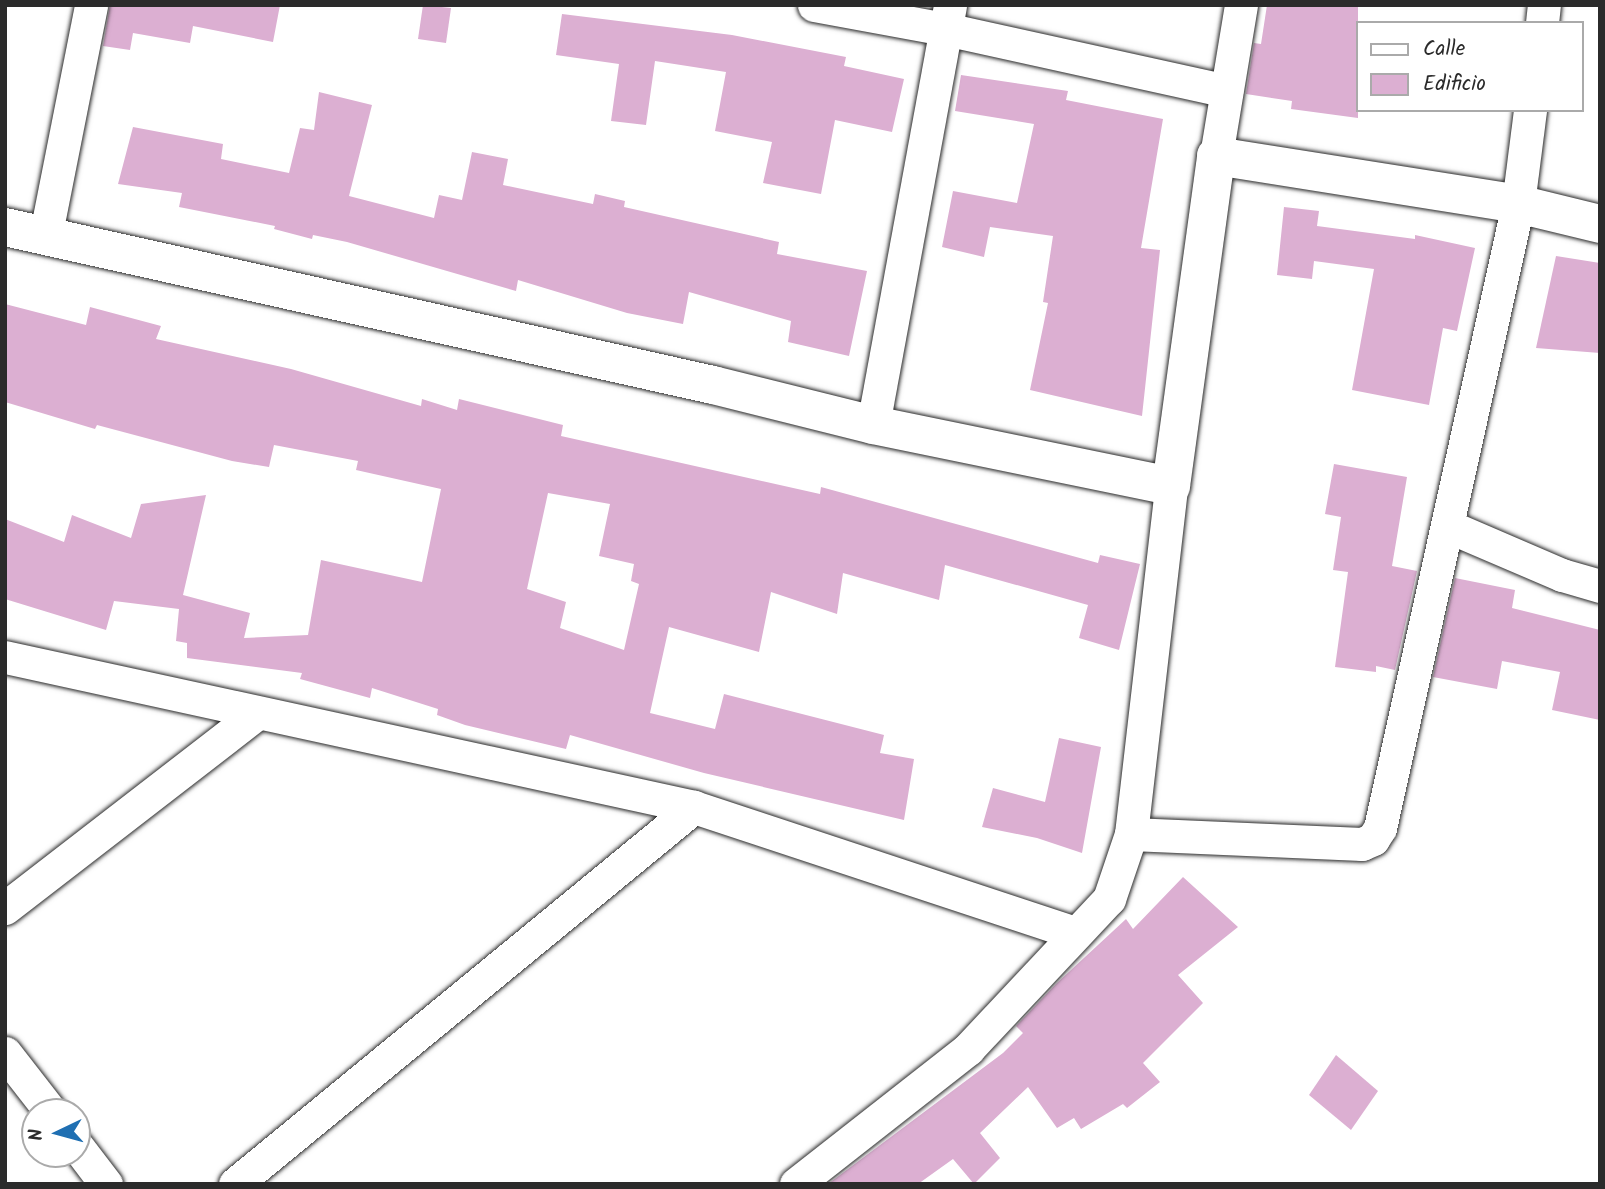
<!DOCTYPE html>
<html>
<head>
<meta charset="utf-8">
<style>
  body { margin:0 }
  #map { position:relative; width:1605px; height:1189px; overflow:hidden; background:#fff; font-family:Kalam,sans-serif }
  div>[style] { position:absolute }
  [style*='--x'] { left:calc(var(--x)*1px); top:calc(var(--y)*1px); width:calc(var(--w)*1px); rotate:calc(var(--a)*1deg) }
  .building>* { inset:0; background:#dcafd2 }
  .roads { filter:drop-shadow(0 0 2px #2b2b2b) drop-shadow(0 0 2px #2b2b2b) }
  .street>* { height:33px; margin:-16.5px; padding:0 16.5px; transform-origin:16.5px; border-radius:16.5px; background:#fff }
  .secondary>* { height:38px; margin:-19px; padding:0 19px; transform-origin:19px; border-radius:19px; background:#fff }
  span { translate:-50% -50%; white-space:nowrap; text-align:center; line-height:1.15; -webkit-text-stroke:5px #fff; paint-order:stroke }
  .frame { position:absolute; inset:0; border:7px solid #2b2b2b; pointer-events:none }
  .legend { position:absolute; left:1356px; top:21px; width:228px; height:91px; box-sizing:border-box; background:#fff; border:2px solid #aaa; margin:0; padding:9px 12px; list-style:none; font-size:21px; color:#2b2b2b }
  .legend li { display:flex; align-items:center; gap:14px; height:35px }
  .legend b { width:35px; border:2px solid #aaa }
  .north { position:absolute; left:21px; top:1098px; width:70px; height:70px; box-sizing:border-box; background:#fff; border:2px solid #aaa; border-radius:50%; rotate:265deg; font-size:19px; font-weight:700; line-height:28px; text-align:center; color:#2b2b2b }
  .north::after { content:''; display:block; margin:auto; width:24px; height:32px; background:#1f6fb2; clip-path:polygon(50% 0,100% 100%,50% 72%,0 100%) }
</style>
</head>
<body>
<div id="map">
  <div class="building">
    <i style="clip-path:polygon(110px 5px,280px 5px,273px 42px,193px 26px,190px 43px,133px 33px,130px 50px,103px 46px)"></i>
    <i style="clip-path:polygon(423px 5px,451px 8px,446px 43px,418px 39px)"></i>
    <i style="clip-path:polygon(1267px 5px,1358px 5px,1358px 118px,1291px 109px,1292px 101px,1246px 94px,1254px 43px,1261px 44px)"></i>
    <i style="clip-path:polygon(562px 14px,732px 35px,846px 57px,844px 66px,904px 79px,892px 132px,835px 120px,821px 194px,763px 183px,772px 142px,715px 131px,726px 72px,655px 61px,646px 125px,611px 121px,619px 64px,556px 55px)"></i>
    <i style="clip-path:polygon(961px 75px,1068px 91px,1066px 100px,1163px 119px,1141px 248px,1160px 250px,1142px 416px,1030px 390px,1048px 303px,1043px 302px,1053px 236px,990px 227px,984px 257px,942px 247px,953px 191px,1017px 203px,1034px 124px,955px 111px)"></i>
    <i style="clip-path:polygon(319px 92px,372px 105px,349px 196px,434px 218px,439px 195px,462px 200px,472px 152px,508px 159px,503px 185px,593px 204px,595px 194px,625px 201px,624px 207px,779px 242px,777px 254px,867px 271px,849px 356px,788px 342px,791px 321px,689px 292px,683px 324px,627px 313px,518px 280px,516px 291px,347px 242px,313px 235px,312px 239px,274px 229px,275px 226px,179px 207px,182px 193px,118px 184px,133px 127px,223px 144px,221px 159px,289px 173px,300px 128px,314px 130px)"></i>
    <i style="clip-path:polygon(1284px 207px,1319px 211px,1317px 226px,1415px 239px,1415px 235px,1475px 248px,1457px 331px,1443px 328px,1429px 405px,1352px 390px,1374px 269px,1314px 261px,1312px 279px,1277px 275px)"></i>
    <i style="clip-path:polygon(1556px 256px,1600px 263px,1600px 353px,1536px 348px)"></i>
    <i style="clip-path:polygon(evenodd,5px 304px,86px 325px,90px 307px,161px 326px,156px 339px,291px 369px,421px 406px,422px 399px,457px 410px,459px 399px,563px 425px,561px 436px,820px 494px,821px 487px,1098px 563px,1100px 555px,1140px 564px,1119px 650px,1079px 638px,1088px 605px,945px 565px,939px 600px,843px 573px,837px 614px,771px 592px,759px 652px,669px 627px,650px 713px,715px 729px,724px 694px,884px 735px,880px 753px,914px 759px,904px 820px,704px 773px,570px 735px,566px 749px,465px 725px,437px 715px,438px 709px,372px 688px,370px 698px,300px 679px,302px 673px,187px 658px,187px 643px,176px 641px,179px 609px,114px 601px,106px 630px,5px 599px,5px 519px,64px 542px,72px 515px,131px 538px,141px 504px,206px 495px,183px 595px,250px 613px,244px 638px,308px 635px,321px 560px,422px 582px,441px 489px,356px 470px,358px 461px,274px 445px,269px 467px,232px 461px,97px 425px,95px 429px,5px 402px,5px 304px,548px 493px,610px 504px,599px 556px,634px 564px,631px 581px,639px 584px,624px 650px,560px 628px,566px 602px,527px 589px,548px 493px)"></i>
    <i style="clip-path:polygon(1334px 464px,1407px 477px,1392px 566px,1417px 571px,1395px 670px,1376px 666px,1376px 672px,1335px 667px,1348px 572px,1333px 570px,1341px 517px,1325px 514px)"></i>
    <i style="clip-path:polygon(1455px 578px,1515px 590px,1512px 608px,1600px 630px,1600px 720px,1552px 710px,1560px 672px,1502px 661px,1497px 689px,1433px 677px)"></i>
    <i style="clip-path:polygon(1059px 738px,1101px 747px,1082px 853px,1037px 838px,982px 827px,993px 788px,1045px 802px)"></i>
    <i style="clip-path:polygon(1183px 877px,1238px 927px,1178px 975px,1203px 1003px,1143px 1063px,1160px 1082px,1127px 1108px,1123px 1104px,1081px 1129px,1074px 1118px,1057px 1128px,1028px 1087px,980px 1133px,1000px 1158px,974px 1184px,953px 1159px,918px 1184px,828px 1184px,1003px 1053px,1023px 1033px,1016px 1026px,1057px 983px,1126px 919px,1133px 929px)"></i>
    <i style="clip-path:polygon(1336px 1055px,1378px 1091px,1351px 1130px,1309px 1095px)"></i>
  </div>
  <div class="roads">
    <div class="street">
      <i style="--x:814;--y:5;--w:133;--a:10.4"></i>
      <i style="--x:945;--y:29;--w:288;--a:12.4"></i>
      <i style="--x:1542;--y:23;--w:18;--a:-84"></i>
      <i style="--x:1216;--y:156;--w:153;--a:-80.6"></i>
      <i style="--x:46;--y:233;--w:232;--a:-78.8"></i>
      <i style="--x:873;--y:425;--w:427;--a:-79.6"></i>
      <i style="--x:1450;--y:527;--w:122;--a:23.2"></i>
      <i style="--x:1562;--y:575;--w:40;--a:16"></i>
      <i style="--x:5;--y:657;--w:705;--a:12.28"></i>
      <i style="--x:694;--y:807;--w:402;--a:18.3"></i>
      <i style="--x:1131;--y:834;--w:231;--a:2.5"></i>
      <i style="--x:1362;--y:844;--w:12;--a:-24"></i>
      <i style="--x:1373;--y:839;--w:13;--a:-58"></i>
      <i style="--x:1380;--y:828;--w:639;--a:-77.53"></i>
      <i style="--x:1518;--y:204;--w:95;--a:-82.7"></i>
      <i style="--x:5;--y:908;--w:316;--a:-37.7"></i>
      <i style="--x:5;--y:1053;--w:75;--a:52.1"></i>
      <i style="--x:77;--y:1146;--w:48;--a:52.7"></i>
      <i style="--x:235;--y:1184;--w:594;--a:-39.4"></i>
      <i style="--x:796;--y:1184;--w:219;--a:-38.1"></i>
      <i style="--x:968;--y:1049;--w:206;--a:-46.8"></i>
      <i style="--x:1109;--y:899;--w:69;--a:-71.3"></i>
      <i style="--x:1131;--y:834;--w:350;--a:-83.4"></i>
    </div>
    <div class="secondary">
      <i style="--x:5;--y:227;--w:725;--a:12.58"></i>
      <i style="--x:713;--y:385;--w:165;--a:14"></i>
      <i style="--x:873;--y:425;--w:304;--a:11.6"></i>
      <i style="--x:1171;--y:486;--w:333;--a:-82.2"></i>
      <i style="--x:1216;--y:156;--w:306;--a:9"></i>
      <i style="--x:1518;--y:204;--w:84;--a:13.7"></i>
    </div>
  </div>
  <div class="frame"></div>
  <ul class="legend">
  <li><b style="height:9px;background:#fff"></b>Calle</li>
  <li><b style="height:19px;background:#dcafd2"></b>Edificio</li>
  </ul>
  <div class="north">N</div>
</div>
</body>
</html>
